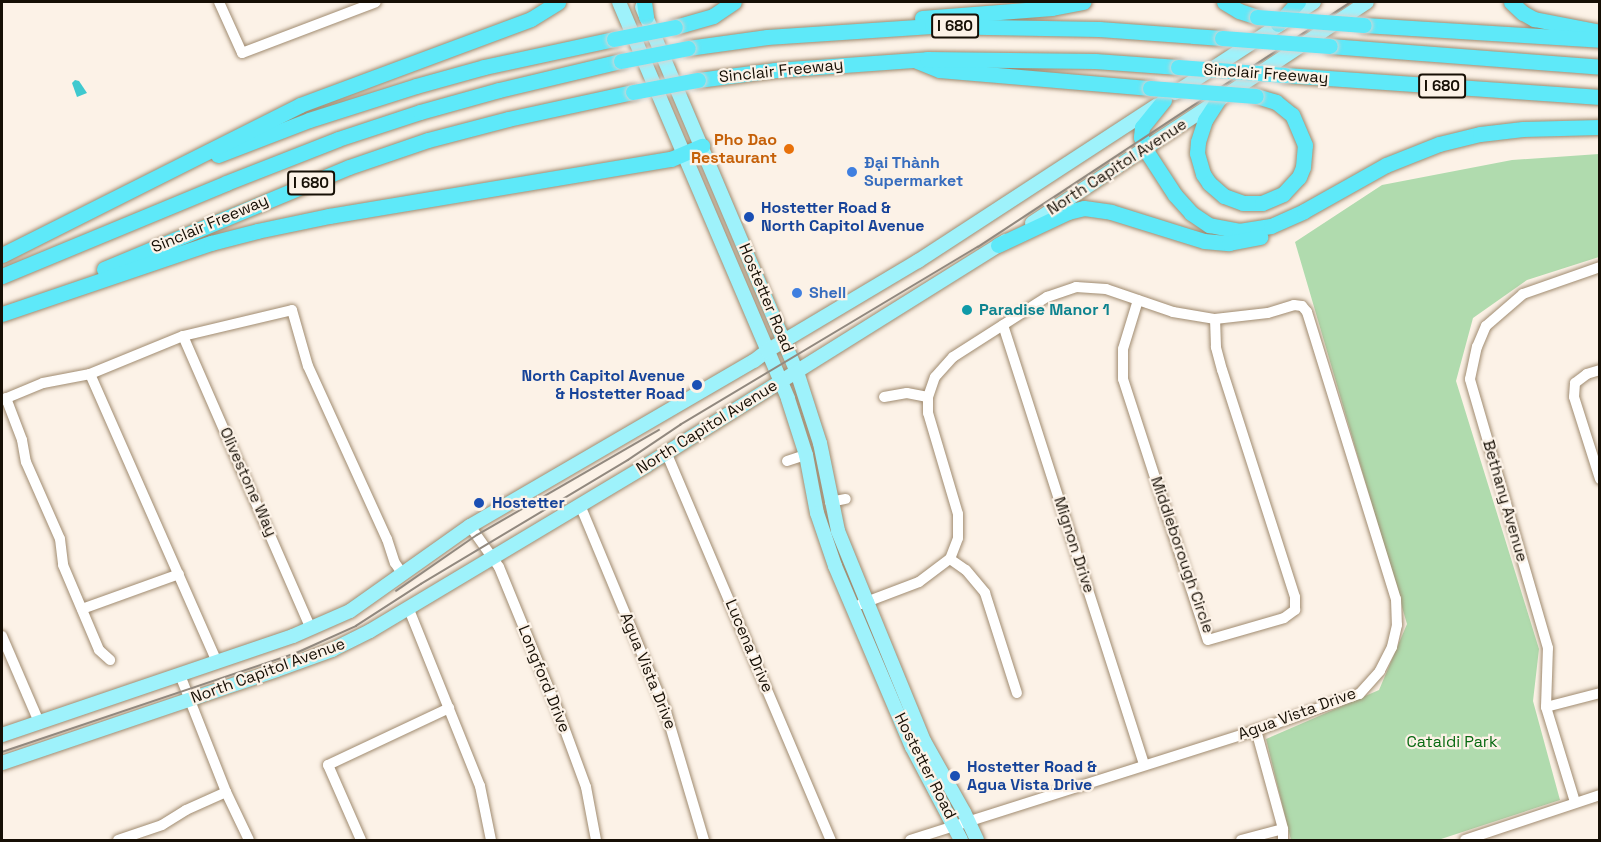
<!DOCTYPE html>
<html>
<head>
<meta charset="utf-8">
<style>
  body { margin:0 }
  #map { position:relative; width:1601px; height:842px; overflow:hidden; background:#fcf2e7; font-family:"Space Grotesk",sans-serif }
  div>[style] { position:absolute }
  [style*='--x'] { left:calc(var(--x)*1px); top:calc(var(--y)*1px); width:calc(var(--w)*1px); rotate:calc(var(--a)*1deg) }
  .green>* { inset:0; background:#b0dbae }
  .water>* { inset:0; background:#3fc9cf }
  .roads { filter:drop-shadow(0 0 2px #a08b70) drop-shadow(0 0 2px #a08b70) }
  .minor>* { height:10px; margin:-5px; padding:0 5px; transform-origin:5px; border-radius:5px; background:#fff }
  .major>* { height:14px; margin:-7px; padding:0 7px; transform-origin:7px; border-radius:7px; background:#9ef2fb }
  .highway>* { height:15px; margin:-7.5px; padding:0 7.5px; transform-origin:7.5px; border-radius:7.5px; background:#5ee9f9 }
  .tram>* { height:1.5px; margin:-0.75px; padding:0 0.75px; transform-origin:0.75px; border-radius:0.75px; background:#92897f }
  .bridges { filter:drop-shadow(0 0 2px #d5d4d2) drop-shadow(0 0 2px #d5d4d2) }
  .highway-bridge>* { height:15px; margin:-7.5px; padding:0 7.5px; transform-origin:7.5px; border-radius:7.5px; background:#5ee9f9 }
  .dots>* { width:16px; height:16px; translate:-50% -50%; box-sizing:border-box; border:3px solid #fcf2e7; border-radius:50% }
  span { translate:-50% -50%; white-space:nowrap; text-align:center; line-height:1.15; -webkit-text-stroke:4.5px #fcf2e7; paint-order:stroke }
  .shield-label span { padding:2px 4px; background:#fcf2e7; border:2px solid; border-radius:4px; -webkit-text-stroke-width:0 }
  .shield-label { font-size:15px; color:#160f05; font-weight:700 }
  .street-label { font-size:16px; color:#160f05 }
  .food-label { font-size:16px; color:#c56008; font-weight:700 }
  .right { translate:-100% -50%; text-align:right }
  .shop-label { font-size:16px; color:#366cbe; font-weight:700 }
  .left { translate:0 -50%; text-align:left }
  .transit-label { font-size:16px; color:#164399; font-weight:700 }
  .culture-label { font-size:16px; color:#0d838f; font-weight:700 }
  .park-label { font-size:16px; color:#086911 }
  .frame { position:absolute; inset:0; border:3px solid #160f05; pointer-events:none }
</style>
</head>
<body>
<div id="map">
  <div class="green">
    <i style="clip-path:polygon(1599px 154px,1599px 257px,1527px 280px,1473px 318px,1456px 381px,1539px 649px,1533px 701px,1560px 800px,1438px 840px,1291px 840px,1266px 739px,1379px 690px,1407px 624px,1295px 242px,1382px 185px,1512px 160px)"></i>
  </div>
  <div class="water">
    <i style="clip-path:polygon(75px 80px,79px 81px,87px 93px,77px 97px,72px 83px)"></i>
  </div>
  <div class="roads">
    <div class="minor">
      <i style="--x:219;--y:2;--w:56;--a:65.7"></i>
      <i style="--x:242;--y:53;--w:143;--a:-20.8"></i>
      <i style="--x:1138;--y:300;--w:51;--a:107"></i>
      <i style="--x:1123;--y:349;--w:30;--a:90"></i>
      <i style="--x:1123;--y:379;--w:274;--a:72"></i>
      <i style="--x:1208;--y:640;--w:79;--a:-16.1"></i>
      <i style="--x:1284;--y:618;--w:14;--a:-36"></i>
      <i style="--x:1295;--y:610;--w:13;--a:-90"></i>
      <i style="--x:1295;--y:597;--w:238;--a:-107.8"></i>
      <i style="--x:1222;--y:370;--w:24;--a:-105"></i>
      <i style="--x:1216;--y:347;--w:28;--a:-92"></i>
      <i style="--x:1003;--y:325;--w:462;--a:72.2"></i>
      <i style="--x:183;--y:336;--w:320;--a:66.4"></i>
      <i style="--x:1600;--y:370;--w:14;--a:163"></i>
      <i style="--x:1587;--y:374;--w:15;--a:143"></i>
      <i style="--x:1575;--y:383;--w:14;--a:94"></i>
      <i style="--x:1574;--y:397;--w:86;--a:72.4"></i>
      <i style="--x:90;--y:374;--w:315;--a:66.2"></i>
      <i style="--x:884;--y:397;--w:23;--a:-10"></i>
      <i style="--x:907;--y:393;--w:21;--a:11"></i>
      <i style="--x:6;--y:398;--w:45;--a:69.1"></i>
      <i style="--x:22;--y:440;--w:22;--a:80"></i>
      <i style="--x:26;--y:462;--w:84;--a:66.2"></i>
      <i style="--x:60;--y:539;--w:26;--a:83"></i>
      <i style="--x:63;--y:565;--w:92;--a:67"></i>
      <i style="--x:99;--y:650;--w:15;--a:42"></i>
      <i style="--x:2;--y:400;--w:44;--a:-22.5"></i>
      <i style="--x:43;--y:383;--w:48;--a:-10.8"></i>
      <i style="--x:90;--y:374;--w:100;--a:-22.2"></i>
      <i style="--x:183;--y:336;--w:112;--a:-13.4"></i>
      <i style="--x:292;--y:310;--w:58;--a:74.1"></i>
      <i style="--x:308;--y:366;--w:190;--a:65.5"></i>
      <i style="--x:387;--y:539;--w:25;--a:72"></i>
      <i style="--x:395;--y:563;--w:12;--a:55"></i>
      <i style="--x:666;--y:452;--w:422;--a:67"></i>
      <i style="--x:787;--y:461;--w:20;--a:-18"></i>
      <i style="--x:830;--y:502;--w:16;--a:-11"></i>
      <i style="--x:580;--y:505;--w:224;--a:67.4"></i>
      <i style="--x:666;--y:712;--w:134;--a:73.5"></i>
      <i style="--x:470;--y:526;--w:50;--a:54.7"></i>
      <i style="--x:499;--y:567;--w:156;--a:67.7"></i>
      <i style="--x:558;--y:711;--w:81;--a:69.8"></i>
      <i style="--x:586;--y:787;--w:54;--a:79.3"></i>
      <i style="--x:950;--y:559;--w:19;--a:35"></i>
      <i style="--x:966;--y:570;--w:30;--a:50"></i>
      <i style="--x:985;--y:593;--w:105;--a:72.3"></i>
      <i style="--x:861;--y:604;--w:62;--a:-20.8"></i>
      <i style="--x:919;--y:582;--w:39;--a:-37"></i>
      <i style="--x:950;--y:559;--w:22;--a:-69"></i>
      <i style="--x:958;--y:538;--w:24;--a:-90"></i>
      <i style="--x:958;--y:514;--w:105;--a:-106.5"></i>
      <i style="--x:928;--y:413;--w:16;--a:-90"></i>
      <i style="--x:928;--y:397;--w:21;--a:-71"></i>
      <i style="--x:935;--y:377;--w:27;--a:-48"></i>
      <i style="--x:953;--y:357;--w:112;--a:-32.6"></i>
      <i style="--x:1047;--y:297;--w:31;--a:-19"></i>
      <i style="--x:1076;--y:287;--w:30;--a:4"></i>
      <i style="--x:1106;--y:289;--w:71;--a:18.9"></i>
      <i style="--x:1173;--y:312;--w:43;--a:9.5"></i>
      <i style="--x:1215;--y:319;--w:53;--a:-6.5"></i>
      <i style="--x:1268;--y:313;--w:27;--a:-17"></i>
      <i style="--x:1294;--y:305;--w:8;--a:7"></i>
      <i style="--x:1302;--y:306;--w:8;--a:50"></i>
      <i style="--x:1307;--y:312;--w:300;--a:72.8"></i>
      <i style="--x:1396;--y:599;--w:26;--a:88"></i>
      <i style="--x:1397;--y:625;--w:23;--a:103"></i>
      <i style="--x:1392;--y:647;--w:27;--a:117"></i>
      <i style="--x:1380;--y:671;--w:31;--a:132"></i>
      <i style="--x:1359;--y:694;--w:105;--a:160.5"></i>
      <i style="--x:1260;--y:729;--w:367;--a:162.4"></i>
      <i style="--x:408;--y:607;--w:193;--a:68.1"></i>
      <i style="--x:480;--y:786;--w:55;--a:78.5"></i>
      <i style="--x:82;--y:609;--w:103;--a:-19.8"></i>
      <i style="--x:2;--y:636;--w:94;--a:66.7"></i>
      <i style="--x:180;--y:675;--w:126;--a:68.5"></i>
      <i style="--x:226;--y:792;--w:53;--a:64.4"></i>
      <i style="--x:1546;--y:707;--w:56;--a:-14.5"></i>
      <i style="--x:1256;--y:730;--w:103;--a:74.7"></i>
      <i style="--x:1283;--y:829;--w:11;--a:90"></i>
      <i style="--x:1575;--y:802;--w:99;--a:-107"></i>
      <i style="--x:1546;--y:707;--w:59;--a:-88.1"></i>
      <i style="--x:1548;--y:648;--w:280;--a:-106.2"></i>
      <i style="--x:1470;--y:379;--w:33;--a:-78"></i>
      <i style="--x:1477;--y:347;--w:23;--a:-67"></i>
      <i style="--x:1486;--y:326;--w:49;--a:-40.9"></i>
      <i style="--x:1523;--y:294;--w:82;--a:-19.3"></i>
      <i style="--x:118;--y:840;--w:46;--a:-18.8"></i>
      <i style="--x:162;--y:825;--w:28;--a:-32"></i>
      <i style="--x:186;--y:810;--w:44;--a:-24.2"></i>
      <i style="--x:361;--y:840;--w:82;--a:-113.7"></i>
      <i style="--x:328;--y:765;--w:134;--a:-25.2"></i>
      <i style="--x:1241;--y:840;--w:43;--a:-14.7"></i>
      <i style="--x:1465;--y:840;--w:142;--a:-18.4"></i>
    </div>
    <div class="major">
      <i style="--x:619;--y:2;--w:431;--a:66.9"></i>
      <i style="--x:788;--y:399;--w:59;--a:72.2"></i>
      <i style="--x:806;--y:455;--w:59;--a:79.3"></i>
      <i style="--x:817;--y:513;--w:56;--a:71.2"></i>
      <i style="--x:835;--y:566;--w:197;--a:67"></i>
      <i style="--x:912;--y:747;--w:105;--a:62.2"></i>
      <i style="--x:642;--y:7;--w:397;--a:67"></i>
      <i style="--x:797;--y:372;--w:75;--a:72.1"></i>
      <i style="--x:820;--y:443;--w:90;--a:78.4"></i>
      <i style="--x:838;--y:531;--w:77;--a:67.8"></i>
      <i style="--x:867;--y:602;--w:150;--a:67.7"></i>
      <i style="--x:924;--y:741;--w:81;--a:60.6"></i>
      <i style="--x:964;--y:812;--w:31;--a:65"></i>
      <i style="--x:1175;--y:93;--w:166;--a:-33.2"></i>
      <i style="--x:1032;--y:223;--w:401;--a:-33.4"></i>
      <i style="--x:2;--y:735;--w:307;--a:-18.8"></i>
      <i style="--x:293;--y:636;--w:62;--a:-23.7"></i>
      <i style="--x:350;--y:611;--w:147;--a:-35.3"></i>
      <i style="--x:470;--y:526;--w:328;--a:-30.2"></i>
      <i style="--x:754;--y:361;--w:16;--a:-38"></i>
      <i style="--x:767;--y:351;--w:176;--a:-30.8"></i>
      <i style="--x:918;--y:261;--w:285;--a:-33.1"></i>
      <i style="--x:2;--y:763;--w:290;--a:-18.7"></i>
      <i style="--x:277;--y:670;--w:59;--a:-20"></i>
      <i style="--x:332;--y:650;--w:42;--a:-26.6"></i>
      <i style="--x:370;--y:631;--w:323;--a:-30.9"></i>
      <i style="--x:647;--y:465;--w:423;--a:-32"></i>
    </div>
    <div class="highway">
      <i style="--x:644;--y:2;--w:15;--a:82"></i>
      <i style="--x:1224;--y:2;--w:17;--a:31"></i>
      <i style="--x:1239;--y:11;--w:19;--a:18"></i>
      <i style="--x:1511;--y:2;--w:16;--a:43"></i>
      <i style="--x:1523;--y:13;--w:13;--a:29"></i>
      <i style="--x:1534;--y:19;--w:67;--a:11.1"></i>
      <i style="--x:922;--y:18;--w:130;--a:-4.4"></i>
      <i style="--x:1052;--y:8;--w:32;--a:-11"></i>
      <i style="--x:1278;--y:24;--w:30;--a:-48"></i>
      <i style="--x:1364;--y:25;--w:236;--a:3.6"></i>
      <i style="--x:675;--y:27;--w:40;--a:-16"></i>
      <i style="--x:713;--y:16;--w:25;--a:-34"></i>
      <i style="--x:1330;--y:46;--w:271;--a:4.4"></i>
      <i style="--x:688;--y:48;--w:80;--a:-7.9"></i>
      <i style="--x:767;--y:37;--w:165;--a:-3.8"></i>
      <i style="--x:932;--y:26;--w:167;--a:1"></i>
      <i style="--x:1099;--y:29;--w:123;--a:4.2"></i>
      <i style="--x:917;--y:61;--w:24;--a:22"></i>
      <i style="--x:939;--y:70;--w:212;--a:4.9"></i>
      <i style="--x:1285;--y:75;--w:316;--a:4"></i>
      <i style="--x:698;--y:80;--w:78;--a:-7.4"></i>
      <i style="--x:775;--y:70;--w:152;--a:-4.1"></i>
      <i style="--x:927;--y:59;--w:168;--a:0.7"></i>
      <i style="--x:1095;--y:61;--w:83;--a:4.1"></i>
      <i style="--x:1164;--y:100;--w:35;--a:129"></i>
      <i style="--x:1142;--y:127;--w:10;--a:96"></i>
      <i style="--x:1141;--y:137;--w:13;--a:72"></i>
      <i style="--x:1145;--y:149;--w:55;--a:56.9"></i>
      <i style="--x:1175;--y:195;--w:24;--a:48"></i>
      <i style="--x:1191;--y:213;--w:22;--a:34"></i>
      <i style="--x:1209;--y:225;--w:31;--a:11"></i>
      <i style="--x:1239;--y:231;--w:32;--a:-9"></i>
      <i style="--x:1271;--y:226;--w:36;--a:-24"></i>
      <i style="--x:1304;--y:211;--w:94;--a:-29.3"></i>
      <i style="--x:1386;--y:165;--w:57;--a:-21.6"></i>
      <i style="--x:1439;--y:144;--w:42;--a:-13.7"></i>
      <i style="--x:1480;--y:134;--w:43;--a:-6.6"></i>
      <i style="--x:1523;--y:129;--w:77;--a:-1.5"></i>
      <i style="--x:1218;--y:100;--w:24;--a:123"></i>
      <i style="--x:1205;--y:120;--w:23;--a:108"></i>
      <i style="--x:1198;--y:142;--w:11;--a:95"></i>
      <i style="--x:1197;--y:153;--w:22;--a:74"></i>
      <i style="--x:1203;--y:174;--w:11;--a:56"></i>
      <i style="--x:1209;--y:183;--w:20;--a:41"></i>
      <i style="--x:1224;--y:196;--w:20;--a:20"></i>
      <i style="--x:1243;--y:203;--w:19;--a:0"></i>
      <i style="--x:1262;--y:203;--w:23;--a:-23"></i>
      <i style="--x:1283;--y:194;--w:23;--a:-47"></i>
      <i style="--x:1299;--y:177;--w:11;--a:-68"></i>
      <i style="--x:1303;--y:167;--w:22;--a:-85"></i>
      <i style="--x:1305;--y:145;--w:33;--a:-113"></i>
      <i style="--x:1292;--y:115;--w:21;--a:-141"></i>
      <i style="--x:1276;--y:102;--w:21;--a:-163"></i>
      <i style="--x:218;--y:155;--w:97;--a:-21"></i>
      <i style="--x:309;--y:120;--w:112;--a:-17.6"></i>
      <i style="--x:416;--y:86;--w:71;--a:-15.6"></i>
      <i style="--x:484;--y:67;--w:133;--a:-12.2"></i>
      <i style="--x:998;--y:245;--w:77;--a:-25.2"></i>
      <i style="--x:1068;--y:212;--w:16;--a:-14"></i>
      <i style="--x:1084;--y:208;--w:27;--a:8"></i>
      <i style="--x:1111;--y:212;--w:97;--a:17.3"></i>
      <i style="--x:1204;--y:241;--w:25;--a:5"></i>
      <i style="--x:1229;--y:243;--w:32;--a:-11"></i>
      <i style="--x:2;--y:255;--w:334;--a:-26.7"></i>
      <i style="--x:300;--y:105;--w:246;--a:-20.4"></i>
      <i style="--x:531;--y:19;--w:32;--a:-32"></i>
      <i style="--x:104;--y:269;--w:265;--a:-22.6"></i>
      <i style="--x:349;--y:167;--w:83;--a:-18.9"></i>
      <i style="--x:428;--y:140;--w:83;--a:-14.7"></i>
      <i style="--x:508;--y:119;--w:128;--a:-12.2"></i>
      <i style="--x:2;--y:276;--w:243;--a:-22.5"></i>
      <i style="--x:226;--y:183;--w:120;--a:-21.4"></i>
      <i style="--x:338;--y:139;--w:86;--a:-18.2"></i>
      <i style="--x:420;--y:112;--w:82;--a:-15.6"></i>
      <i style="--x:499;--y:90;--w:125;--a:-13.4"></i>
      <i style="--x:2;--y:314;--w:221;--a:-18.8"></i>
      <i style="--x:211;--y:243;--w:48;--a:-14.6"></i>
      <i style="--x:257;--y:231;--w:74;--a:-11.8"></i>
      <i style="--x:329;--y:216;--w:347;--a:-9.5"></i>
      <i style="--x:671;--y:159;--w:34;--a:-23"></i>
    </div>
  </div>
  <div class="tram">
    <i style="--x:396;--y:591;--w:98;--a:-34.7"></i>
    <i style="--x:477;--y:535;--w:210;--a:-30"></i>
    <i style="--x:2;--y:752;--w:308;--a:-18.6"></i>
    <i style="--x:294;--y:654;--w:68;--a:-24.3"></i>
    <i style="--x:356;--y:626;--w:77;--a:-32.9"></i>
    <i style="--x:421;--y:584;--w:241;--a:-30.9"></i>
    <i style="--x:628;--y:460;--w:63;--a:-33.9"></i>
    <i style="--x:680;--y:425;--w:347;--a:-30.9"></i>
    <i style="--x:978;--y:247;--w:446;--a:-33.3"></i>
  </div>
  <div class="bridges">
    <div class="highway-bridge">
      <i style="--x:1257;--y:17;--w:107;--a:4.3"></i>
      <i style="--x:1222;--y:38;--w:108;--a:4.2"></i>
      <i style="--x:614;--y:39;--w:62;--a:-11.1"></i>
      <i style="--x:621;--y:61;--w:68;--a:-11"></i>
      <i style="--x:1178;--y:67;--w:107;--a:4.3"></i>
      <i style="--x:1150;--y:88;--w:106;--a:4.3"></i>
      <i style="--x:633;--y:92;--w:66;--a:-10.5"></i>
    </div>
  </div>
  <div class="dots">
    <i style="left:789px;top:149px;background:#e8710a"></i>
    <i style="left:852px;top:172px;background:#3f7fe0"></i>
    <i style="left:749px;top:217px;background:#1a4fb4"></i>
    <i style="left:797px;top:293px;background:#3f7fe0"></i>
    <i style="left:967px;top:310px;background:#0f9aa8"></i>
    <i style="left:697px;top:385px;background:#1a4fb4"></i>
    <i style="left:479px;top:503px;background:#1a4fb4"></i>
    <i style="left:955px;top:776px;background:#1a4fb4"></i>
  </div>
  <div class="shield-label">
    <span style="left:955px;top:26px">I 680</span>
    <span style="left:1442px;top:86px">I 680</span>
    <span style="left:311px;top:183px">I 680</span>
  </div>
  <div class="street-label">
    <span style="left:781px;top:71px;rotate:-6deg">Sinclair Freeway</span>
    <span style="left:1266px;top:74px;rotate:4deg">Sinclair Freeway</span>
    <span style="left:1117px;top:167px;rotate:-33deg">North Capitol Avenue</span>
    <span style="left:210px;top:224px;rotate:-23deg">Sinclair Freeway</span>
    <span style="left:766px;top:298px;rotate:67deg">Hostetter Road</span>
    <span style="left:707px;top:427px;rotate:-32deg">North Capitol Avenue</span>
    <span style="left:248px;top:482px;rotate:66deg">Olivestone Way</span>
    <span style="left:1505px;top:501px;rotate:74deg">Bethany Avenue</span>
    <span style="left:1074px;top:545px;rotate:72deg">Mignon Drive</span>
    <span style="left:1182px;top:555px;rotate:71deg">Middleborough Circle</span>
    <span style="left:749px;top:646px;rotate:67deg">Lucena Drive</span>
    <span style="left:268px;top:671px;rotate:-20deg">North Capitol Avenue</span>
    <span style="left:648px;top:671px;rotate:68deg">Agua Vista Drive</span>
    <span style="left:544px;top:679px;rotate:68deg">Longford Drive</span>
    <span style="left:1297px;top:714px;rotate:-20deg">Agua Vista Drive</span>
    <span style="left:925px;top:766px;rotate:63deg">Hostetter Road</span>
  </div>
  <div class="food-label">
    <span class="right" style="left:777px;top:149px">Pho Dao<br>Restaurant</span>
  </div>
  <div class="shop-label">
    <span class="left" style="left:864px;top:172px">Đại Thành<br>Supermarket</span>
    <span class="left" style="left:809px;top:293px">Shell</span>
  </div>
  <div class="transit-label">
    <span class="left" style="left:761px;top:217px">Hostetter Road &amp;<br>North Capitol Avenue</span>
    <span class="right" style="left:685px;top:385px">North Capitol Avenue<br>&amp; Hostetter Road</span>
    <span class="left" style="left:492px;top:503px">Hostetter</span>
    <span class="left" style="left:967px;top:776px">Hostetter Road &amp;<br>Agua Vista Drive</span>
  </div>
  <div class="culture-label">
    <span class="left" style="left:979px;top:310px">Paradise Manor 1</span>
  </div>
  <div class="park-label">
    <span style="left:1452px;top:742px">Cataldi Park</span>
  </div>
  <div class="frame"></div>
</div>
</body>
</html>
